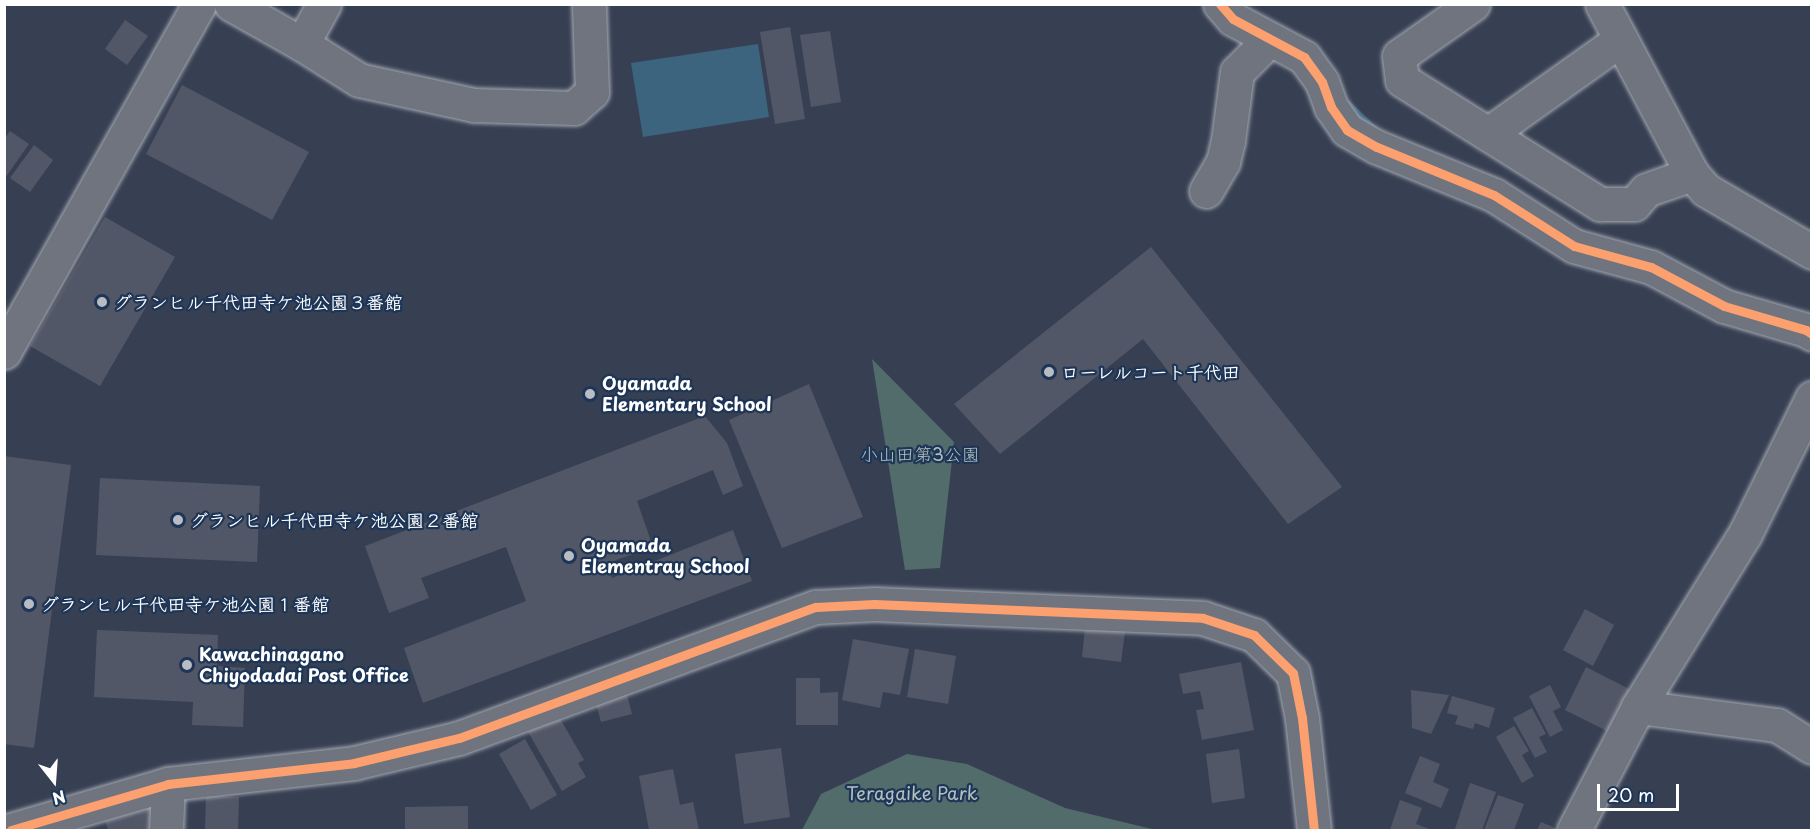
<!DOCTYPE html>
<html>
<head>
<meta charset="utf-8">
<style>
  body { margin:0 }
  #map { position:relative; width:1816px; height:835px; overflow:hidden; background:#374053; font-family:"Playpen Sans","Klee One",sans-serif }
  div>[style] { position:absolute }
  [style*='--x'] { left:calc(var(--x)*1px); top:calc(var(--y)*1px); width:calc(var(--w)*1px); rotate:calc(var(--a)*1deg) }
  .green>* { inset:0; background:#526b6b }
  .water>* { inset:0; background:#3c647f }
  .stream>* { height:8px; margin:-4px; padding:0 4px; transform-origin:4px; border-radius:4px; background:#3c647f }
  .building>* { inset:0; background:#525767 }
  .roads { filter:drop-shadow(0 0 2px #a5a9b2) drop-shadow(0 0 2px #a5a9b2) }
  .minor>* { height:33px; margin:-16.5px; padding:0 16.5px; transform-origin:16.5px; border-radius:16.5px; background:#6f747e }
  .cycleway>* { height:9px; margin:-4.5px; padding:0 4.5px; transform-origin:4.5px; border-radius:4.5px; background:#fca06f }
  .dots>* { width:16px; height:16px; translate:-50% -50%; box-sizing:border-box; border:3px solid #1d3557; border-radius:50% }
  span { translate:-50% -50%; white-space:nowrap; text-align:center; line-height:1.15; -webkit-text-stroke:4.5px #1d3557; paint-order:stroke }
  .poi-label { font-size:18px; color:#fff; font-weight:700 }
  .left { translate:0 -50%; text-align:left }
  .park-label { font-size:18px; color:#b3c0be }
  .frame { position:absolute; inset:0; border:6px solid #fff; pointer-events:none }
  .north { position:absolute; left:24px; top:751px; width:60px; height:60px; -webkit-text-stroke:4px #1d3557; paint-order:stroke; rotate:163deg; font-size:16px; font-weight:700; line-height:24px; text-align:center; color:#fff }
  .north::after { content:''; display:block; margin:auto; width:21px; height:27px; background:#fff; clip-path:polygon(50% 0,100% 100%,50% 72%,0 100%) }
  .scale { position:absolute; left:1597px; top:784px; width:82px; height:27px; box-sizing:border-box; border:3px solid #fff; border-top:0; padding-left:8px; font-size:18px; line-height:21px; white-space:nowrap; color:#fff; -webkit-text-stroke:4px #1d3557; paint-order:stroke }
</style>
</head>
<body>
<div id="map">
  <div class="green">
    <i style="clip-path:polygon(872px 359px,954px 442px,940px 568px,905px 570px)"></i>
    <i style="clip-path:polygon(907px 754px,967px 764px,1065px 808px,1156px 830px,802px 830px,821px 794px)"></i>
  </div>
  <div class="water">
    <i style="clip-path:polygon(758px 44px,769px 117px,643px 137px,631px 63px)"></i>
  </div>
  <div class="stream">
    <i style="--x:1348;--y:105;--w:35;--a:44"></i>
  </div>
  <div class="building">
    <i style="clip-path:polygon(125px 20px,148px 36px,127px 65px,105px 49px)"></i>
    <i style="clip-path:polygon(790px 27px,805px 119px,775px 124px,760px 32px)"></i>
    <i style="clip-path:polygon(830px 31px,841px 102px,811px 107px,800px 35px)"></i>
    <i style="clip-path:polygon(182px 85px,309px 152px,272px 220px,146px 154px)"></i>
    <i style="clip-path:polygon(10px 131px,29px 144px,5px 178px,5px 138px)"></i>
    <i style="clip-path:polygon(34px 145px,53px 160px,30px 192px,10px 178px)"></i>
    <i style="clip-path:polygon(105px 217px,175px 257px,100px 386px,30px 346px)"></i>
    <i style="clip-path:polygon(1151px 247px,1342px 487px,1288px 524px,1143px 339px,1000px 454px,954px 404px)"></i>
    <i style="clip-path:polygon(809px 384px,863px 517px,782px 548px,729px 420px)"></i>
    <i style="clip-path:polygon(705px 416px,727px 443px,743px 486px,723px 495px,713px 470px,637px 501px,653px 547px,605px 564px,612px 578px,733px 530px,752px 581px,423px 703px,404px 648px,526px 601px,506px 547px,421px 578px,429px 598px,389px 613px,365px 546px)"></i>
    <i style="clip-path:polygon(4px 456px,71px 465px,34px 748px,4px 744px)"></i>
    <i style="clip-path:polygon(100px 478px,260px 486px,257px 562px,96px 555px)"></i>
    <i style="clip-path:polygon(1585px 609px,1614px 625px,1593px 666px,1563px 650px)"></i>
    <i style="clip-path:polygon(1086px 619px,1126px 624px,1121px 662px,1082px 657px)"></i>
    <i style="clip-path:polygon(97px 630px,218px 635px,217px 666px,245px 668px,243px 727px,192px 725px,193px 702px,94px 697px)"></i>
    <i style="clip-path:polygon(853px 639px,909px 649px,900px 695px,883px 692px,880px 708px,842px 700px)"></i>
    <i style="clip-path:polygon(915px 649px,956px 656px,948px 704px,907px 697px)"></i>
    <i style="clip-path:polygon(1241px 662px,1254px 730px,1202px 740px,1196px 710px,1204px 709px,1200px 691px,1183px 694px,1179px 674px)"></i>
    <i style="clip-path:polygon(1586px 667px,1633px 691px,1611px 733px,1565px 710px)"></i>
    <i style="clip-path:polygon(796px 678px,820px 678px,820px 693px,838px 692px,838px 725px,796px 725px)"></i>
    <i style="clip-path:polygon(624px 683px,632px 714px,601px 722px,593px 692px)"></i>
    <i style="clip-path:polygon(1550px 685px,1561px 707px,1553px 711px,1563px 730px,1550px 737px,1529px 696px)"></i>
    <i style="clip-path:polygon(1411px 690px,1449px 695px,1431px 734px,1412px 728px)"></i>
    <i style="clip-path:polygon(1452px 696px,1495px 708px,1489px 728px,1475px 723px,1473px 729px,1455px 724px,1458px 716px,1447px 713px)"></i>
    <i style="clip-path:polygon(1532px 708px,1546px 734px,1539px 737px,1547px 752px,1535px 758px,1513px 718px)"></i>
    <i style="clip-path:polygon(558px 715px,584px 760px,578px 763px,586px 777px,562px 791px,528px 732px)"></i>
    <i style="clip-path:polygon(1514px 726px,1529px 751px,1522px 755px,1534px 776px,1522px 783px,1496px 737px)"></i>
    <i style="clip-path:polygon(525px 739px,557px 795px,531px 810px,499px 754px)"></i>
    <i style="clip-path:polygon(781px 748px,790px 817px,744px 824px,735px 754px)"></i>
    <i style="clip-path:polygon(1239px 749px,1245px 798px,1212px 803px,1206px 754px)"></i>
    <i style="clip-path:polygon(1420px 756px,1440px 764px,1433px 782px,1449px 789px,1441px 808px,1405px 793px)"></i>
    <i style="clip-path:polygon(673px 769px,680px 805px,693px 802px,699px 830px,649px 830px,639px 776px)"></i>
    <i style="clip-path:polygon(1470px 783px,1496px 792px,1482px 830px,1455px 829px)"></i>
    <i style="clip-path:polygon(1498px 795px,1524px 804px,1514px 830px,1484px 830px)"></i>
    <i style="clip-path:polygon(206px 796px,239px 797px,238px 830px,205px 830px)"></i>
    <i style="clip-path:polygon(1400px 800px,1422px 808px,1416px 824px,1432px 830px,1390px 830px)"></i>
    <i style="clip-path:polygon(156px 805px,155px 830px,108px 830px,105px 821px)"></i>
    <i style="clip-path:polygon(468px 806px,468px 830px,405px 830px,405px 807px)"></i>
    <i style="clip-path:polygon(1541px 822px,1560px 830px,1537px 830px)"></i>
  </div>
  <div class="roads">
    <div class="minor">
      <i style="--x:231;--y:4;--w:81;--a:29.4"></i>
      <i style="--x:302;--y:44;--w:67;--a:32.3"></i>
      <i style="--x:359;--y:80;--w:118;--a:12.3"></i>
      <i style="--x:474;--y:105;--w:100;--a:1.7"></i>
      <i style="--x:574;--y:108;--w:24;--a:-42"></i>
      <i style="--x:592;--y:92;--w:88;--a:-92"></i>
      <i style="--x:1220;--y:4;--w:20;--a:49"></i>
      <i style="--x:1233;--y:19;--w:81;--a:28.2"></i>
      <i style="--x:1304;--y:57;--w:31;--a:54"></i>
      <i style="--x:1322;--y:82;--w:27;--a:70"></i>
      <i style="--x:1331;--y:107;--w:28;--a:55"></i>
      <i style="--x:1347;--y:130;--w:34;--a:30"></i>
      <i style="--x:1377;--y:147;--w:126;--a:22.3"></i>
      <i style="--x:1494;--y:195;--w:95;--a:32.5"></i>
      <i style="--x:1574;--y:246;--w:80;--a:15.3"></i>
      <i style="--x:1651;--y:267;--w:83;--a:28.1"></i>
      <i style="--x:1724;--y:306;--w:85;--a:16.3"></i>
      <i style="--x:1806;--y:330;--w:7;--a:34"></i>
      <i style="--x:1473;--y:4;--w:90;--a:144.9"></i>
      <i style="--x:1399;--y:56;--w:24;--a:83"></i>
      <i style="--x:1402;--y:80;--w:234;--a:32.1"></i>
      <i style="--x:1600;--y:204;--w:34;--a:0"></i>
      <i style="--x:1634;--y:204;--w:18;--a:-49"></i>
      <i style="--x:1646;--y:190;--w:49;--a:-19.2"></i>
      <i style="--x:1602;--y:4;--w:192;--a:62.1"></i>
      <i style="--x:1692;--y:174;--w:21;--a:49"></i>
      <i style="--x:1706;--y:190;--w:123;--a:30.3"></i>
      <i style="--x:302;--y:44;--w:46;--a:-61.2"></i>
      <i style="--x:1488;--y:134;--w:163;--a:-35.5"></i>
      <i style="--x:1206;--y:191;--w:34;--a:-60"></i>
      <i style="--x:1223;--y:162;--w:22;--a:-77"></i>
      <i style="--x:1228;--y:141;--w:70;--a:-82.6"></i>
      <i style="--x:1237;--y:72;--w:45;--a:-45"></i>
      <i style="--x:4;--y:352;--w:399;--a:-60.7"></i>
      <i style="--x:1638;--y:707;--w:140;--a:7.4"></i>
      <i style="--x:1777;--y:725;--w:41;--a:32.2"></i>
      <i style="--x:11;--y:830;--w:164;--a:-16.3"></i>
      <i style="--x:168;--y:784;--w:187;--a:-6.4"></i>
      <i style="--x:354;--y:763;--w:108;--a:-13.4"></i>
      <i style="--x:459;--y:738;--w:380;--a:-20.2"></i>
      <i style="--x:816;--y:607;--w:58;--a:-3"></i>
      <i style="--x:874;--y:604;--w:329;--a:2.4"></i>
      <i style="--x:1203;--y:618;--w:54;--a:18.4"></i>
      <i style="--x:1254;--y:635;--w:54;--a:44.3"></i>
      <i style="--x:1293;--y:673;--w:46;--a:78.7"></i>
      <i style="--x:1302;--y:718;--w:113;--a:83.9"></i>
      <i style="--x:166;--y:830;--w:46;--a:-87.5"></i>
      <i style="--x:1574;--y:830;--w:139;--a:-62.5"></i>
      <i style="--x:1638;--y:707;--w:203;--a:-58.3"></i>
      <i style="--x:1745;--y:534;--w:152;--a:-63.8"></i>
    </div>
  </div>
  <div class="cycleway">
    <i style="--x:1220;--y:4;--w:20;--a:49"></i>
    <i style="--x:1233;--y:19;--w:81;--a:28.2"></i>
    <i style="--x:1304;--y:57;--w:31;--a:54"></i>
    <i style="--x:1322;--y:82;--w:27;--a:70"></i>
    <i style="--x:1331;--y:107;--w:28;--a:55"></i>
    <i style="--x:1347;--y:130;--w:34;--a:30"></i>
    <i style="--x:1377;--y:147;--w:126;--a:22.3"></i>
    <i style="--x:1494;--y:195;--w:95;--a:32.5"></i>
    <i style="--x:1574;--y:246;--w:80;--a:15.3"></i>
    <i style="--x:1651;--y:267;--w:83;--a:28.1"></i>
    <i style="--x:1724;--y:306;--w:85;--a:16.3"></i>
    <i style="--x:1806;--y:330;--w:7;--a:34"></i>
    <i style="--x:11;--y:830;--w:164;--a:-16.3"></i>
    <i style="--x:168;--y:784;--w:187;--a:-6.4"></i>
    <i style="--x:354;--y:763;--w:108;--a:-13.4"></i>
    <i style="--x:459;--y:738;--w:380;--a:-20.2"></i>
    <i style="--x:816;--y:607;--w:58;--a:-3"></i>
    <i style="--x:874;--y:604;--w:329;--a:2.4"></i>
    <i style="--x:1203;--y:618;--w:54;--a:18.4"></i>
    <i style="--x:1254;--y:635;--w:54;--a:44.3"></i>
    <i style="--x:1293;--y:673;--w:46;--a:78.7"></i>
    <i style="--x:1302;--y:718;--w:113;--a:83.9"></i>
  </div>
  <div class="dots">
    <i style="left:102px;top:302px;background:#b9bcc3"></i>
    <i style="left:1049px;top:372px;background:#b9bcc3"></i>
    <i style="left:590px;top:394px;background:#b9bcc3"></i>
    <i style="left:178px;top:520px;background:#b9bcc3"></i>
    <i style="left:569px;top:556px;background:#b9bcc3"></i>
    <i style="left:29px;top:604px;background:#b9bcc3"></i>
    <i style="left:187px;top:665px;background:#b9bcc3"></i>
  </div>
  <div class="poi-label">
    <span class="left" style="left:114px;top:302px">グランヒル千代田寺ケ池公園３番館</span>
    <span class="left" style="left:1061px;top:372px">ローレルコート千代田</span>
    <span class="left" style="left:602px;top:394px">Oyamada<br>Elementary School</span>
    <span class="left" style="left:190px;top:520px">グランヒル千代田寺ケ池公園２番館</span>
    <span class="left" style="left:581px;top:556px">Oyamada<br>Elementray School</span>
    <span class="left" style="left:41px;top:604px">グランヒル千代田寺ケ池公園１番館</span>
    <span class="left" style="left:199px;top:665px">Kawachinagano<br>Chiyodadai Post Office</span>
  </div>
  <div class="park-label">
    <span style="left:920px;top:454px">小山田第3公園</span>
    <span style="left:912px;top:793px">Teragaike Park</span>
  </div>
  <div class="frame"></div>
  <div class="north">N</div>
  <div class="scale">20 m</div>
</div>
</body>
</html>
